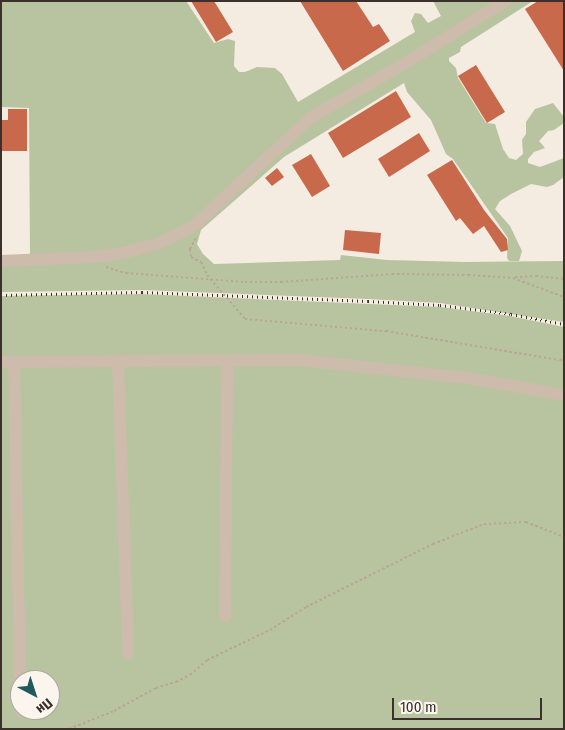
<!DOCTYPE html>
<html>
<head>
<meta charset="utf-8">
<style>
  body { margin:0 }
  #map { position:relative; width:565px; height:730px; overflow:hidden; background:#f4ebe1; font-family:"Fira Sans Condensed",sans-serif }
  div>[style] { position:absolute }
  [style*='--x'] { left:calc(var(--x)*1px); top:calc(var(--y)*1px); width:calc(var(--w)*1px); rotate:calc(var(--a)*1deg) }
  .green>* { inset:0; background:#b8c4a0 }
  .building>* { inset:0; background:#c8694b }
  .path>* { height:2px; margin-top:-1px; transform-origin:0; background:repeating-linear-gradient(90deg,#b9a596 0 2.5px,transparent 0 5px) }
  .minor>* { height:12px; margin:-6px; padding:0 6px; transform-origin:6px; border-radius:6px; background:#cdbbac }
  .rail>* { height:3px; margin-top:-1.5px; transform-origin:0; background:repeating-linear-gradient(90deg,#3b302b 0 1px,transparent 0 5px) }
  span { translate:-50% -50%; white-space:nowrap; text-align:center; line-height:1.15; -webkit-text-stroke:4px #fbf5ee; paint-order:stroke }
  .frame { position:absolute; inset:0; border:2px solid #3b302b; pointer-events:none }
  .north { position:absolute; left:10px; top:670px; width:50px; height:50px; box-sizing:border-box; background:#fbf5ee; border:1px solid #aea6a0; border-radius:50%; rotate:140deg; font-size:14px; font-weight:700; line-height:20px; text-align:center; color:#3b302b }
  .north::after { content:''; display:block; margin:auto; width:18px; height:22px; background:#1f5a5e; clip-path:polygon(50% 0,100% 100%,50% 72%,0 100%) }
  .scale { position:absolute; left:392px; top:698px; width:150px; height:22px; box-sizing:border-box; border:2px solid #3b302b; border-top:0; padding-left:6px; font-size:15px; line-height:18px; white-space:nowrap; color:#3b302b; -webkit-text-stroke:4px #fbf5ee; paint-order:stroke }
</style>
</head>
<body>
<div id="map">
  <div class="green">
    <i style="clip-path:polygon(1px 1px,186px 1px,214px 43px,228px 39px,235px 41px,234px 66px,239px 72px,245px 72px,257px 67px,275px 68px,282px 74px,298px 102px,415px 32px,411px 21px,415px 13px,421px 14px,428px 23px,441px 16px,433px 1px,497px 1px,410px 55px,316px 109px,194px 221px,156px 241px,123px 250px,30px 256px,29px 108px,1px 107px)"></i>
    <i style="clip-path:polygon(511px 1px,533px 1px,461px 47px,460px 52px,449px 58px,449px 61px,456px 68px,458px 78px,486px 123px,495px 124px,503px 149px,509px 158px,516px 160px,523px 154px,522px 140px,526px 134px,526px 122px,535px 109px,553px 103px,564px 117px,564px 123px,554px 130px,548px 131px,539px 141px,545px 148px,534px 152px,528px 159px,528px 163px,540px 167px,564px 158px,564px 177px,553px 185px,547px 187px,531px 184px,511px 194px,500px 201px,495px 209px,510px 226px,522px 251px,519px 261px,509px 261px,507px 258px,508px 238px,453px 159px,446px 154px,431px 120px,407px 92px,404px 83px,284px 157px,201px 230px,197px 244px,203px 254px,214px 264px,340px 260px,341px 255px,387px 260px,466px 262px,564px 261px,564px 322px,440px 303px,368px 299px,142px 290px,1px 292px,1px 265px,92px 261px,184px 234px,301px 130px)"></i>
    <i style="clip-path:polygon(evenodd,141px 294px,440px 307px,510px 316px,564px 327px,564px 729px,1px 729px,1px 296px,141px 294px,20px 680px,50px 680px,50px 710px,20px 710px,20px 680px)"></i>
  </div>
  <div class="building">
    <i style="clip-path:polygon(191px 1px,214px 1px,233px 32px,216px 42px)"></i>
    <i style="clip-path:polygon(300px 1px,356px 1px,373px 27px,379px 24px,390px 41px,343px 71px)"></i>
    <i style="clip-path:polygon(538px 1px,564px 1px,564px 71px,525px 9px)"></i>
    <i style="clip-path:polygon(476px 65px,505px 112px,487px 123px,458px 76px)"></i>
    <i style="clip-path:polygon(396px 91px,411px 117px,343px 158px,328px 133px)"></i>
    <i style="clip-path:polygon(8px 109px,27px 109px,27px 151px,1px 151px,1px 120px,8px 120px)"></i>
    <i style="clip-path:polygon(419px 133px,430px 151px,389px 177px,378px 159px)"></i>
    <i style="clip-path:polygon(311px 154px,330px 186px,312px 197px,292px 165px)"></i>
    <i style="clip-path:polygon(452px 160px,484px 210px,507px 239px,508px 250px,501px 252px,484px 226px,473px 234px,460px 218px,456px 221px,427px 175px)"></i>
    <i style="clip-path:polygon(277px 168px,284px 177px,272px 186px,265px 178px)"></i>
    <i style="clip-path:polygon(345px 230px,381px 233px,379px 254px,343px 250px)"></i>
  </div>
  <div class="path">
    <i style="--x:196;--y:238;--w:13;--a:119"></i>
    <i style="--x:190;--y:249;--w:8;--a:83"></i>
    <i style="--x:191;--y:257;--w:11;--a:27"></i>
    <i style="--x:201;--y:262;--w:14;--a:65"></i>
    <i style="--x:207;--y:275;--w:58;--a:49.2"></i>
    <i style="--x:245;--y:319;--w:142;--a:4.9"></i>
    <i style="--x:386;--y:331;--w:176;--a:9.5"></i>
    <i style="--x:560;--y:360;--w:4;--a:-14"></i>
    <i style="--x:106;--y:267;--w:21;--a:17"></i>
    <i style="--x:126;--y:273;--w:119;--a:4.3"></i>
    <i style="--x:245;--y:282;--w:36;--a:0"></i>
    <i style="--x:281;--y:282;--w:111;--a:-4.1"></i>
    <i style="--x:392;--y:274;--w:76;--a:0.8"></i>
    <i style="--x:468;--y:275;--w:45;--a:3.8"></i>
    <i style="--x:513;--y:278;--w:54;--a:20.4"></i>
    <i style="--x:515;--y:277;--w:21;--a:-3"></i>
    <i style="--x:536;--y:276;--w:28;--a:6"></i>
    <i style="--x:69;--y:729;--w:48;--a:-21.8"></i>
    <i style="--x:114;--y:711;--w:48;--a:-28.7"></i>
    <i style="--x:156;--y:688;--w:21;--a:-17"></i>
    <i style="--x:176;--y:682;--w:16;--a:-27"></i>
    <i style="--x:190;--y:675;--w:23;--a:-41"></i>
    <i style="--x:207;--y:660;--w:70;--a:-25.5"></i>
    <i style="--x:270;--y:630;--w:43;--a:-32.6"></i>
    <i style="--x:306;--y:607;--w:142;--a:-26.4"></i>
    <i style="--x:433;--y:544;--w:55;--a:-21.4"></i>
    <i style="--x:484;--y:524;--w:42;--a:-2.7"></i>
    <i style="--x:526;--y:522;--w:41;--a:21.5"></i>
  </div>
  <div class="minor">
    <i style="--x:1;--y:261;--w:94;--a:-2.4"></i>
    <i style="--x:95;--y:257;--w:28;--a:-8"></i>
    <i style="--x:123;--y:253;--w:35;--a:-15"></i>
    <i style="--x:157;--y:244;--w:29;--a:-25"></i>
    <i style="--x:183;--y:232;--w:15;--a:-32"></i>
    <i style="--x:196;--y:224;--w:156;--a:-42.9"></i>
    <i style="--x:310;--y:118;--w:118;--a:-30"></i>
    <i style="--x:412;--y:59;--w:110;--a:-31.9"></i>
    <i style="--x:1;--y:362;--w:298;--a:-0.4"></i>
    <i style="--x:299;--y:360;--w:169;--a:6.1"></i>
    <i style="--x:467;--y:378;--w:98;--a:9.9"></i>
    <i style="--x:14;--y:362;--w:318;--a:88.9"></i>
    <i style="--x:118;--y:362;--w:292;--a:88"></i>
    <i style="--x:225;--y:616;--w:254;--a:-89.5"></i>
    <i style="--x:21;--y:710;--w:2;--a:90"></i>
  </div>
  <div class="rail">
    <i style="--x:1;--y:295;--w:141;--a:-1.2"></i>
    <i style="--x:142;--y:292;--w:226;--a:2.3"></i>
    <i style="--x:368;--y:301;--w:72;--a:3.2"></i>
    <i style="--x:440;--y:305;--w:72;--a:7.2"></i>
    <i style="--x:511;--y:314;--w:54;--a:10.7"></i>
  </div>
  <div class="frame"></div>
  <div class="north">Пн</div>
  <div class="scale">100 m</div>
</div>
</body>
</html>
